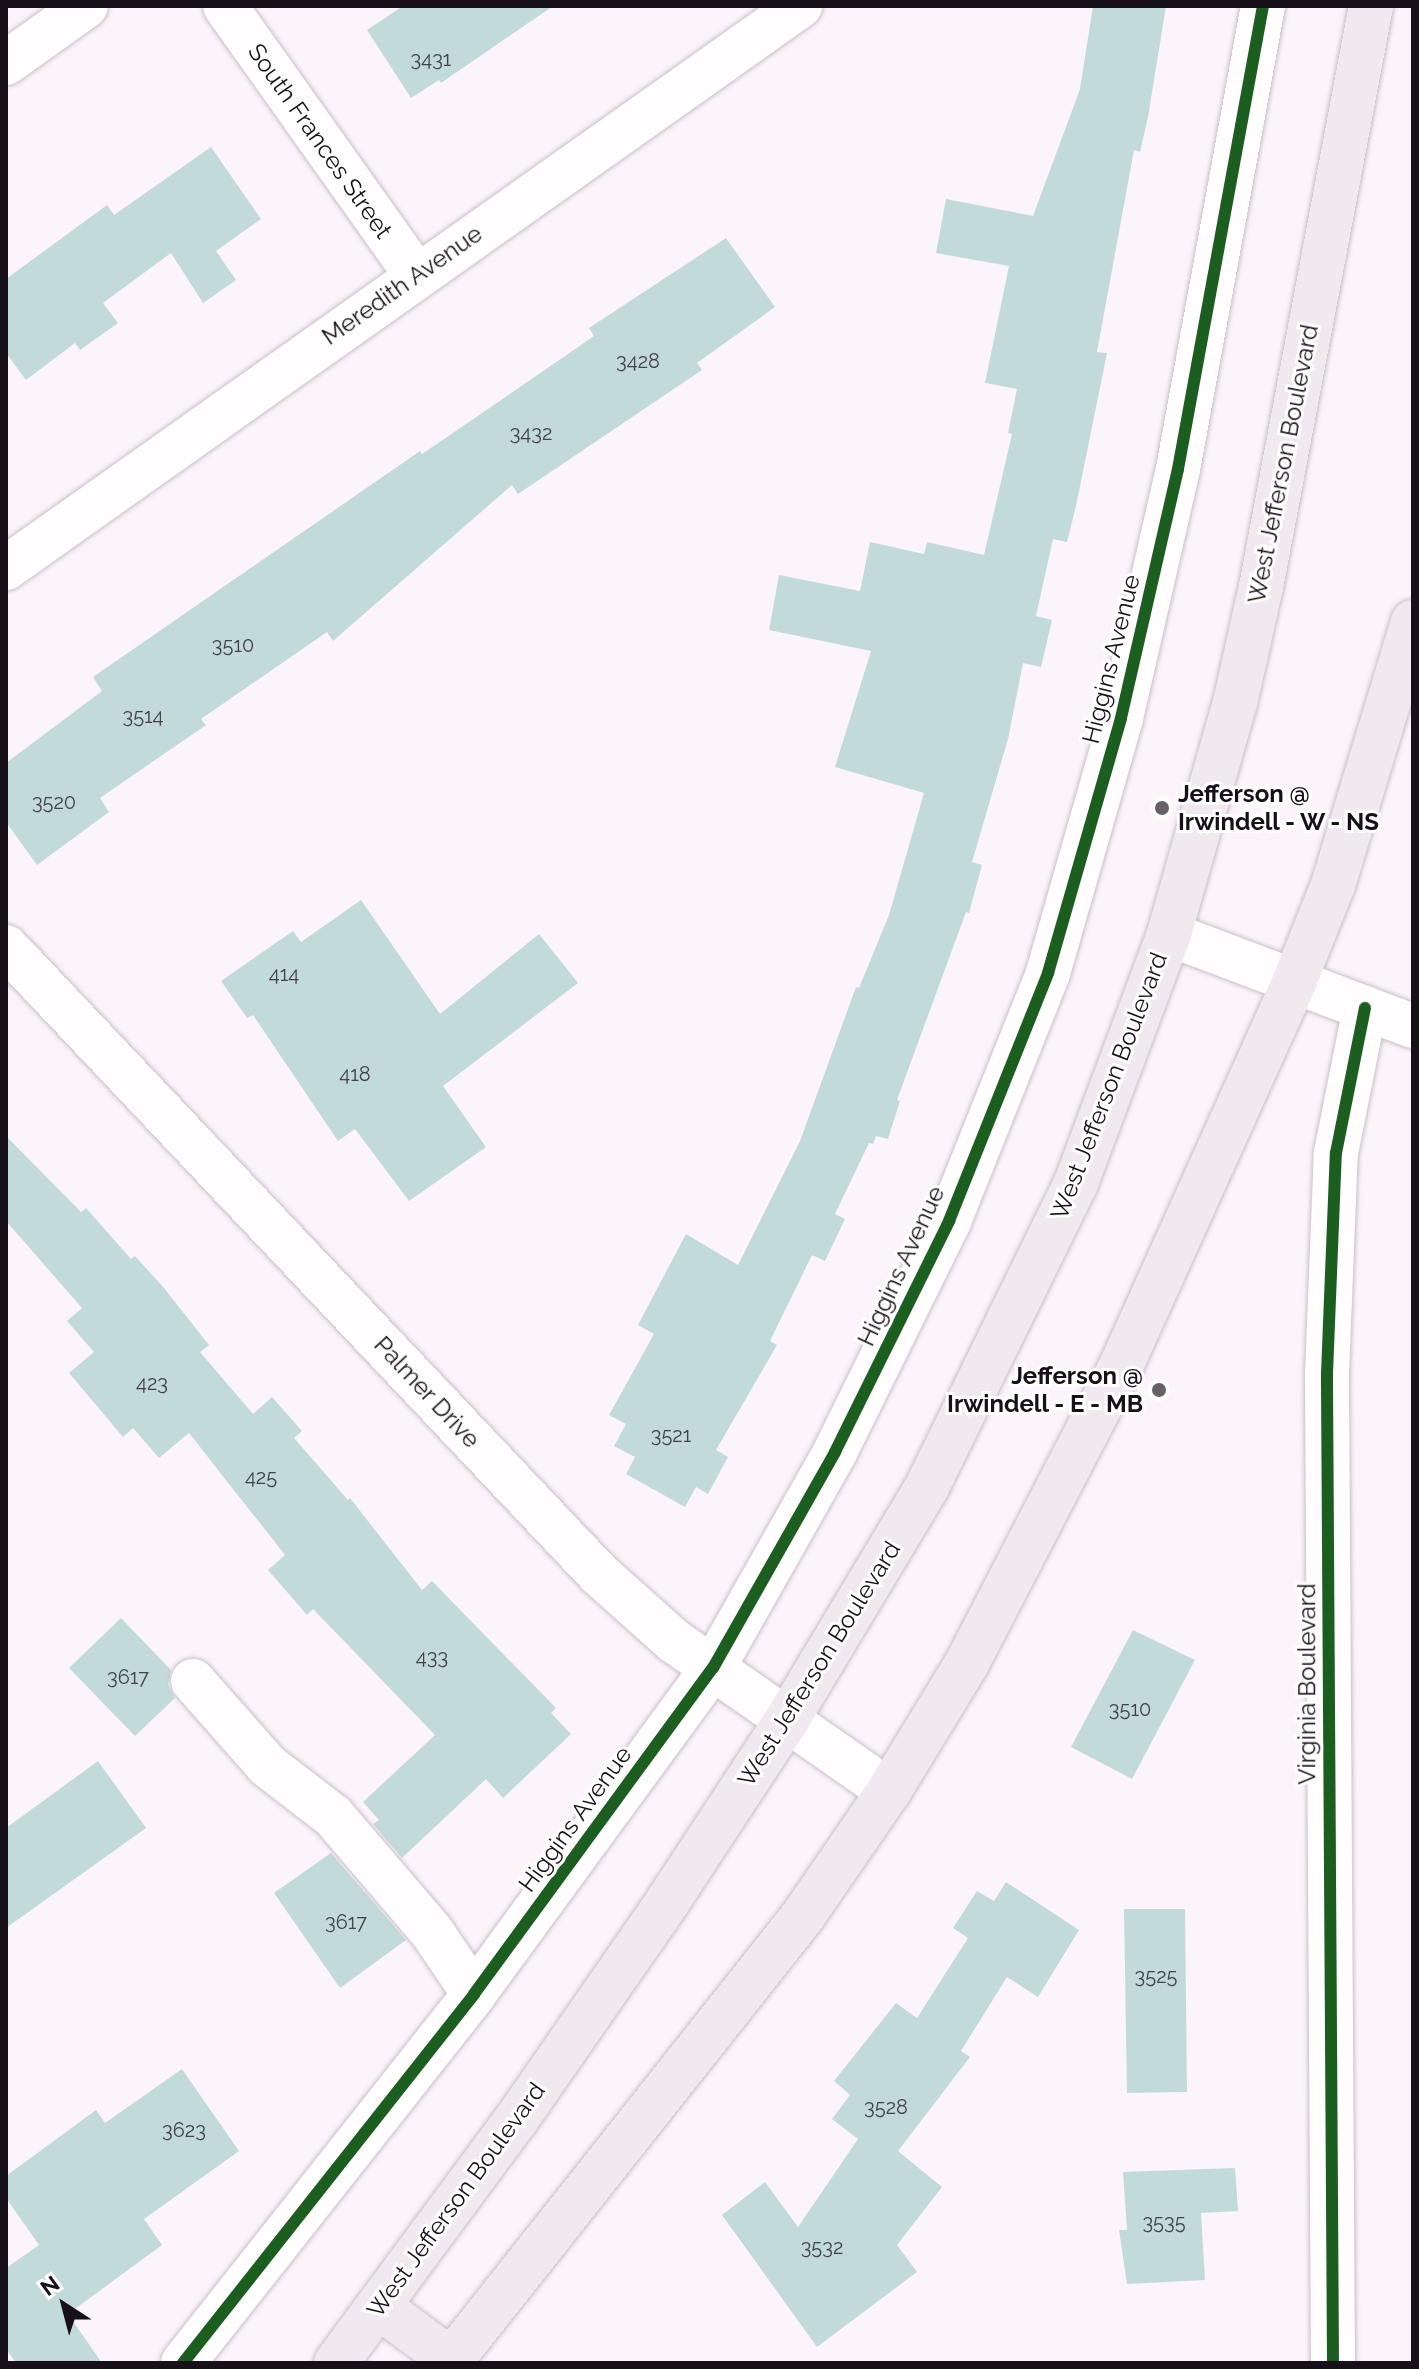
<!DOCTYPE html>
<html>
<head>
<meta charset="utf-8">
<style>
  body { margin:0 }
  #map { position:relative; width:1419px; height:2369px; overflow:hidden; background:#fcf4fb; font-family:Raleway,sans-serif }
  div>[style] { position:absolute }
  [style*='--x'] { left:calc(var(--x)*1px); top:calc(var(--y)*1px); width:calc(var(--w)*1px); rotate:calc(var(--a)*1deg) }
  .building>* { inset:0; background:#c3dadb }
  .roads { filter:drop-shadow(0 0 2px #c8c0c8) drop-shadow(0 0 2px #c8c0c8) }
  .minor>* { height:44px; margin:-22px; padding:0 22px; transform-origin:22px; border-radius:22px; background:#fffdfe }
  .major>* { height:44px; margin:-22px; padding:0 22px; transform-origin:22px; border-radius:22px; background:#f0eaf0 }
  .cycleway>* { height:12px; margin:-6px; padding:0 6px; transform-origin:6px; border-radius:6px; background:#1b5e20 }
  .dots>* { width:22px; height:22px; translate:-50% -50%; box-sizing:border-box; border:4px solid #fff; border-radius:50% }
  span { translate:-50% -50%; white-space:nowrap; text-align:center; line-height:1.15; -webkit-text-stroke:6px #fff; paint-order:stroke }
  .number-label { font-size:20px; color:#434249 }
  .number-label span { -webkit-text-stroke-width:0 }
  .street-label { font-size:24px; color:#181018 }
  .poi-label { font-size:24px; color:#181018; font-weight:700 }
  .left { translate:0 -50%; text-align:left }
  .right { translate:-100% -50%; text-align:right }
  .frame { position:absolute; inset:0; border:8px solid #181018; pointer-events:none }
  .north { position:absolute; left:24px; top:2265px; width:80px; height:80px; -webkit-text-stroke:6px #fff; paint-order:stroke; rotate:324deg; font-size:22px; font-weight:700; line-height:32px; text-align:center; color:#181018 }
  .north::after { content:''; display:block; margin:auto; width:28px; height:36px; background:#181018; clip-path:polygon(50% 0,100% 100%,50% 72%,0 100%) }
</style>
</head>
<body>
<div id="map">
  <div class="building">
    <i style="clip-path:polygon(403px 6px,553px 6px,441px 83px,439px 80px,411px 98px,367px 30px)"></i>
    <i style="clip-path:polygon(1093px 6px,1166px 6px,1148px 117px,1140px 152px,1134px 150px,1097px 352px,1107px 353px,1076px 506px,1067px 542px,1053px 539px,1036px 616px,1052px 620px,1041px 667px,1023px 663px,1008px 739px,972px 862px,982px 865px,969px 913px,966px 912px,897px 1100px,900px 1101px,888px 1139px,876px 1136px,873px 1144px,869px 1143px,835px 1214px,845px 1219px,825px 1261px,812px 1255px,770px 1341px,777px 1345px,716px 1450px,728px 1457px,708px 1494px,696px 1487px,685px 1507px,626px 1474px,635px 1457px,614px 1446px,626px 1424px,609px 1415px,654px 1334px,638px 1325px,686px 1234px,738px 1265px,800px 1141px,856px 987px,859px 988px,889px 915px,924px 793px,835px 767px,871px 651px,769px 630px,779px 575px,860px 591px,870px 542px,924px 554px,927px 542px,984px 555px,1012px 434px,1008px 433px,1017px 389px,985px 383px,1009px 266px,936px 253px,946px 199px,1033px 216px,1080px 89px)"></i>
    <i style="clip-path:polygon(211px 147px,261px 219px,216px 251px,236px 280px,203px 303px,171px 253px,103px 303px,118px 323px,80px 350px,75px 343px,26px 380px,6px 353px,6px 279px,107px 205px,114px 215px)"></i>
    <i style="clip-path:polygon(726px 238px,775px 307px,697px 363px,702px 370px,518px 494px,512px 485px,333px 641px,327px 632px,201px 719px,206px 725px,100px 798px,109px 812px,37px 865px,6px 822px,6px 763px,102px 691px,93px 677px,420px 451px,422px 454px,488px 409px,594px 336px,589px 328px)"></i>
    <i style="clip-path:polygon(361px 900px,440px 1014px,539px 934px,578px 983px,443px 1086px,486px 1147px,409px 1201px,355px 1129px,338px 1141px,253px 1015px,247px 1018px,221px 981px,293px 931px,301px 942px)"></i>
    <i style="clip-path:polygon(6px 1136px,81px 1212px,86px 1208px,131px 1259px,135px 1256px,164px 1288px,209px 1345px,200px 1352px,253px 1414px,272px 1397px,302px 1431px,294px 1438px,348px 1500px,350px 1498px,422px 1590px,432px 1581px,556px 1708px,551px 1713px,571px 1734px,503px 1798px,486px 1779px,402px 1858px,373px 1824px,379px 1820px,363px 1802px,435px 1735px,313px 1609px,307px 1615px,268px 1570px,285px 1555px,189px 1433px,159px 1458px,133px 1428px,123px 1437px,69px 1373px,94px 1352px,67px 1321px,82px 1308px,6px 1221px)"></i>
    <i style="clip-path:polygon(121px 1618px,171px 1670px,168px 1685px,175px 1698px,135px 1736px,69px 1668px)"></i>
    <i style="clip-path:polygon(1133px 1630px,1195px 1660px,1132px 1779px,1071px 1747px)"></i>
    <i style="clip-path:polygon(98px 1761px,146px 1828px,6px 1928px,6px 1828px)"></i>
    <i style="clip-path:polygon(331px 1853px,406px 1940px,340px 1988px,274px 1893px)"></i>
    <i style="clip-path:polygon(1006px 1882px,1079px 1930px,1038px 1997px,1007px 1977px,961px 2051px,970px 2057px,898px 2151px,942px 2187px,897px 2245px,917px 2272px,817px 2347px,722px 2215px,765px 2182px,798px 2227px,858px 2139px,832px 2119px,850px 2095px,834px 2081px,896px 2003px,917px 2018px,968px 1938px,953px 1928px,977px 1891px,994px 1901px)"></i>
    <i style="clip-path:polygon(1124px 1909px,1185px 1909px,1187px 2092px,1127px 2093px)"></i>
    <i style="clip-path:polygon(182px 2069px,239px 2151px,144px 2219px,162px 2245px,68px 2314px,102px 2363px,16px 2363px,6px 2349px,6px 2268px,39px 2245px,6px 2198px,6px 2176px,96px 2110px,105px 2123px)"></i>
    <i style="clip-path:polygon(1235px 2168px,1238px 2211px,1201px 2213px,1205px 2280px,1127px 2284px,1119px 2230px,1127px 2230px,1123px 2172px)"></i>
  </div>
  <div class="roads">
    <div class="minor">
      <i style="--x:225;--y:6;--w:330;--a:54.6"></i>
      <i style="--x:6;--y:63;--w:98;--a:-35.5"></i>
      <i style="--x:6;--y:568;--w:973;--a:-35.29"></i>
      <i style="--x:1169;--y:934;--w:261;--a:20.7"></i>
      <i style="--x:6;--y:947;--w:863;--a:46.6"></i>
      <i style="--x:599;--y:1574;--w:101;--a:41.8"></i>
      <i style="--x:674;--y:1641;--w:262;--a:34.9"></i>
      <i style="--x:193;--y:1681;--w:113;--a:48.6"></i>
      <i style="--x:268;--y:1766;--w:82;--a:37.6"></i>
      <i style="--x:333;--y:1816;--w:153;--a:49.5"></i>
      <i style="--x:432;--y:1932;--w:75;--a:55.9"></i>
      <i style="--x:183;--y:2363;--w:470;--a:-51.7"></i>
      <i style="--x:474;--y:1994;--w:404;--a:-53.8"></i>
      <i style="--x:713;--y:1668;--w:248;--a:-60.5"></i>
      <i style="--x:835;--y:1452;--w:258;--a:-63.7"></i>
      <i style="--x:949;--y:1221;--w:267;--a:-68.2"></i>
      <i style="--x:1048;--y:973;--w:265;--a:-74"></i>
      <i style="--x:1121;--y:718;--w:255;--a:-77.1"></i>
      <i style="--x:1178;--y:469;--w:471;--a:-79.6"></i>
      <i style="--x:1333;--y:2363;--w:990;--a:-90.35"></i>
      <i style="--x:1327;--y:1373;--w:220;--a:-87.7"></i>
      <i style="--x:1336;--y:1153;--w:148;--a:-78.7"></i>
    </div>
    <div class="major">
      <i style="--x:378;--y:2306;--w:91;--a:36.5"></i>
      <i style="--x:336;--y:2363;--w:302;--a:-53.5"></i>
      <i style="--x:516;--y:2120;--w:267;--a:-55.2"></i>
      <i style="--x:668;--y:1901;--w:217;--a:-56.7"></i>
      <i style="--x:787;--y:1720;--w:272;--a:-59"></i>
      <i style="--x:927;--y:1487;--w:339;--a:-63.9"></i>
      <i style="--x:1076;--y:1183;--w:266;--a:-69.5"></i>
      <i style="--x:1169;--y:934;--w:240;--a:-74.1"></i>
      <i style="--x:1235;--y:703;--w:119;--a:-77.4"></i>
      <i style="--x:1261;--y:587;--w:591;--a:-79.28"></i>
      <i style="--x:449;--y:2363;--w:570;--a:-51.62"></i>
      <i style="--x:803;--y:1916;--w:152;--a:-55.5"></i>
      <i style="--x:889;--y:1791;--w:150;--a:-58.6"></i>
      <i style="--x:967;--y:1663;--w:337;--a:-62.6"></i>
      <i style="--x:1122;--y:1364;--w:421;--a:-65.7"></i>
      <i style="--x:1295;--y:980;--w:102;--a:-68.2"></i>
      <i style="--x:1333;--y:885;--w:275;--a:-73.1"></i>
    </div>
  </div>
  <div class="cycleway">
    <i style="--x:183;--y:2363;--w:470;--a:-51.7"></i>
    <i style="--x:474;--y:1994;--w:404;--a:-53.8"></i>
    <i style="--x:713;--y:1668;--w:248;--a:-60.5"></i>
    <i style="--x:835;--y:1452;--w:258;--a:-63.7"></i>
    <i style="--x:949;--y:1221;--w:267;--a:-68.2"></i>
    <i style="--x:1048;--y:973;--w:265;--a:-74"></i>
    <i style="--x:1121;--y:718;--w:255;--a:-77.1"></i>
    <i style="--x:1178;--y:469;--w:471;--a:-79.6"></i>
    <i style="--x:1333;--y:2363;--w:990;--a:-90.35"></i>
    <i style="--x:1327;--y:1373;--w:220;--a:-87.7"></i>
    <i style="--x:1336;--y:1153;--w:148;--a:-78.7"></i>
  </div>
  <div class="dots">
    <i style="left:1162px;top:808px;background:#686067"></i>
    <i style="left:1159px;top:1390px;background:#686067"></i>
  </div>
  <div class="number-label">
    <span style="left:431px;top:59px">3431</span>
    <span style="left:638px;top:361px">3428</span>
    <span style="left:531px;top:433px">3432</span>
    <span style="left:233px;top:645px">3510</span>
    <span style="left:143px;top:716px">3514</span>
    <span style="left:54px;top:802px">3520</span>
    <span style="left:284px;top:974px">414</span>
    <span style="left:355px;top:1074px">418</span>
    <span style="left:152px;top:1383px">423</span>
    <span style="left:671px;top:1435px">3521</span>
    <span style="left:261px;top:1477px">425</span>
    <span style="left:432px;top:1657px">433</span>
    <span style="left:128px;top:1677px">3617</span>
    <span style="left:1130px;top:1709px">3510</span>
    <span style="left:346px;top:1922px">3617</span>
    <span style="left:1156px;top:1976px">3525</span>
    <span style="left:886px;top:2107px">3528</span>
    <span style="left:184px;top:2130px">3623</span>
    <span style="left:1164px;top:2222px">3535</span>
    <span style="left:822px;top:2247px">3532</span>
  </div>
  <div class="street-label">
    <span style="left:320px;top:141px;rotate:55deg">South Frances Street</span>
    <span style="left:402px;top:285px;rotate:-35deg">Meredith Avenue</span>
    <span style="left:1283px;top:464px;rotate:-79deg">West Jefferson Boulevard</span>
    <span style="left:1111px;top:659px;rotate:-76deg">Higgins Avenue</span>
    <span style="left:1109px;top:1086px;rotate:-69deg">West Jefferson Boulevard</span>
    <span style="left:901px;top:1266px;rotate:-65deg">Higgins Avenue</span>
    <span style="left:427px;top:1392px;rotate:47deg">Palmer Drive</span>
    <span style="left:819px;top:1664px;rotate:-58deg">West Jefferson Boulevard</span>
    <span style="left:1307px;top:1684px;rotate:-90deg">Virginia Boulevard</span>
    <span style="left:575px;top:1819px;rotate:-54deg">Higgins Avenue</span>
    <span style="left:456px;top:2200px;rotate:-54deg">West Jefferson Boulevard</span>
  </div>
  <div class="poi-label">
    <span class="left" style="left:1178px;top:808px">Jefferson @<br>Irwindell - W - NS</span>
    <span class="right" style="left:1143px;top:1390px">Jefferson @<br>Irwindell - E - MB</span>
  </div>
  <div class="frame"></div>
  <div class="north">N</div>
</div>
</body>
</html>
